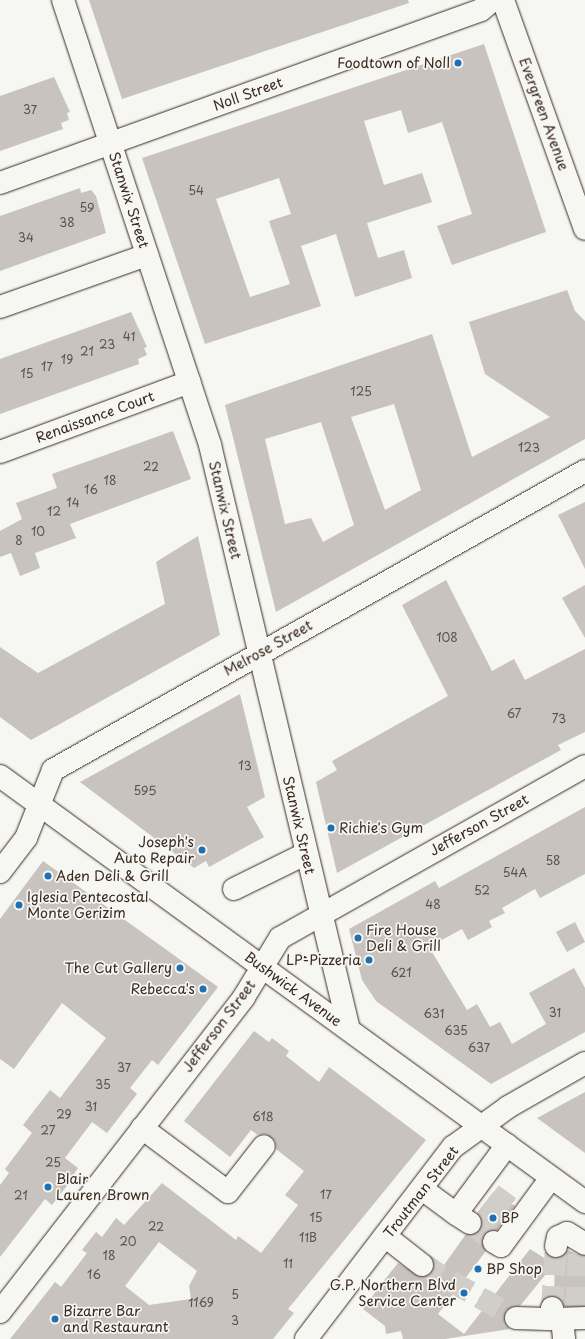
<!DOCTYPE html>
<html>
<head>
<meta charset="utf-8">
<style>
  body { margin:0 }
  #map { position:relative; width:585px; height:1339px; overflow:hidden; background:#f6f6f2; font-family:"Playpen Sans",sans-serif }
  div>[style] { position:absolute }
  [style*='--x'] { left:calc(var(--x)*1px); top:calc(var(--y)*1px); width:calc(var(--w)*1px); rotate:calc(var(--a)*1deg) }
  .building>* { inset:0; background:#c8c3be }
  .minor-tunnel>* { height:22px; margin-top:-11px; transform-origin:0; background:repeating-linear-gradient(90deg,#d1cdc8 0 22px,transparent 0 33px) }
  .path>* { height:2.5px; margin-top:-1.25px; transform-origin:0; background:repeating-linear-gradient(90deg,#3b2a1e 0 3px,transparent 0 6px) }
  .roads { filter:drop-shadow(0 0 1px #3b2a1e) drop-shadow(0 0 1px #3b2a1e) }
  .minor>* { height:22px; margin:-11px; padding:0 11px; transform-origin:11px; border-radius:11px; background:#f6f6f2 }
  .major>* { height:22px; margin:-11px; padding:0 11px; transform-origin:11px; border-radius:11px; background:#f6f6f2 }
  .dots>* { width:11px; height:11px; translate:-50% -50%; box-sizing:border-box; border:2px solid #f6f6f2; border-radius:50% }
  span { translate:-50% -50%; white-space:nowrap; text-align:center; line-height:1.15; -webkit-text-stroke:3.5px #f6f6f2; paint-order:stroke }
  .number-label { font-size:12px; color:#5e5046 }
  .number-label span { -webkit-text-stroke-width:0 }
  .poi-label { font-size:14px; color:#3b2a1e }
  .right { translate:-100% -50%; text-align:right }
  .left { translate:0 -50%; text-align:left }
  .street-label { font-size:14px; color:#3b2a1e }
</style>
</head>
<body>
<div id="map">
  <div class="building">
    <i style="clip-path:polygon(89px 0,408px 0,409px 3px,122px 99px)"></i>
    <i style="clip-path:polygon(evenodd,484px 44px,546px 232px,452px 265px,437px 226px,472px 214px,442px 122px,408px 133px,401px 110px,364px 121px,384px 185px,422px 173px,432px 202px,367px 223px,378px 258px,404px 250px,412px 278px,355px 297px,336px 234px,301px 246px,321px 306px,205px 344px,142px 158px,484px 44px,279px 178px,291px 214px,269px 221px,290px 284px,250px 297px,216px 199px,279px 178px)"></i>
    <i style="clip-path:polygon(54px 77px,70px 112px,67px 113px,69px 120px,61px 123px,63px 129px,0 151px,0 96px)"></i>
    <i style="clip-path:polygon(80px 188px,81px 193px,91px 190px,96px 196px,106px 233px,0 271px,0 216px)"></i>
    <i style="clip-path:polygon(evenodd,567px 290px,575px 311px,585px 321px,585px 439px,276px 612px,225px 405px,432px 334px,472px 457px,550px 417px,485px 374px,469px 322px,567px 290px,394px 404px,421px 490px,385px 510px,351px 417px,394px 404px,567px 290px,321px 422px,354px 525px,323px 542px,311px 518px,285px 524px,265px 439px,321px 422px)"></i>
    <i style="clip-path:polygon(131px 312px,147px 347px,144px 348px,147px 355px,138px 359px,139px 364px,0 414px,0 359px)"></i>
    <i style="clip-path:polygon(173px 431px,191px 479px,70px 524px,76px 538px,35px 553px,40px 568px,20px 576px,11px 553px,0 557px,0 531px,22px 519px,16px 503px,57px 488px,52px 474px)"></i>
    <i style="clip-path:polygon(585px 502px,585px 569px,558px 515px)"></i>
    <i style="clip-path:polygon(198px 536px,220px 635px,31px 740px,0 717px,0 647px,38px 673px,165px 604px,156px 562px)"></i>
    <i style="clip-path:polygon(446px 580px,492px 671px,514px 659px,525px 680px,585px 649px,585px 732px,558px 745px,561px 750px,337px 873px,316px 782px,337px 770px,332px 761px,448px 696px,402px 605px)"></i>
    <i style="clip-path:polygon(585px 585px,585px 638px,562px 598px)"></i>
    <i style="clip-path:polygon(240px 694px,265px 797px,247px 807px,264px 837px,209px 867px,206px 861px,194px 868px,80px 782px)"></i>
    <i style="clip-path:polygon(585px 807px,585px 874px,540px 898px,535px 889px,502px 908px,505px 913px,489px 921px,492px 927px,468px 940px,462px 929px,429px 947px,467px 1010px,477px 1004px,490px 1027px,500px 1022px,512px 1044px,546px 1024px,529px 993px,574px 968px,585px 988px,585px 1032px,491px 1084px,376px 1001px,362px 980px,349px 929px,435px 881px,439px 888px)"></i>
    <i style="clip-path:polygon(43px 861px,218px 987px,158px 1065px,152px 1060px,130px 1088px,137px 1094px,107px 1133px,92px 1122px,65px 1158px,78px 1168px,66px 1187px,52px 1205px,45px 1199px,0 1257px,0 1185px,9px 1173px,5px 1169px,32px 1133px,23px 1125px,50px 1090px,60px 1098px,106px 1038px,62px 1003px,14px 1069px,0 1059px,0 919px)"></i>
    <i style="clip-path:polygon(575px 922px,585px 942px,567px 952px,556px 932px)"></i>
    <i style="clip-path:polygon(evenodd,254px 1031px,269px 1042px,272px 1038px,289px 1051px,286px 1056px,319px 1082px,329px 1067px,426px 1140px,288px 1309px,294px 1313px,273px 1339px,10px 1339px,55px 1282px,61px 1287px,87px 1253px,82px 1250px,96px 1232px,102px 1237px,116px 1218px,124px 1225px,162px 1183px,236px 1240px,238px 1236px,261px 1253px,298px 1205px,285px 1195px,304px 1171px,276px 1149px,275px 1141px,266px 1134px,258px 1135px,251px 1130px,230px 1157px,184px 1121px,254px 1031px,159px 1242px,197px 1271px,189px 1286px,191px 1299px,149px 1305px,125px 1286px,159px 1242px)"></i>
    <i style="clip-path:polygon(585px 1092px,585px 1153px,537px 1118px)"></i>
    <i style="clip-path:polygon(494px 1191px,515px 1206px,497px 1230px,483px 1235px,482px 1242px,486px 1251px,438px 1314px,464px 1334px,530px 1249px,554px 1264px,520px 1306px,506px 1311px,505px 1324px,510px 1329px,445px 1339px,403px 1339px,401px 1331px,386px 1334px,385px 1326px,363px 1309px,382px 1283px,398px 1263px,421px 1277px,432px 1272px,434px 1266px,430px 1255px,444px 1265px,466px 1234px,480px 1230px,482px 1223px,477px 1213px)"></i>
    <i style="clip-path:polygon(568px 1250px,585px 1258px,585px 1306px,564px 1306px,554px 1296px,555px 1258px)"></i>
  </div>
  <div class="minor-tunnel">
    <i style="--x:492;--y:1194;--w:30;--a:37"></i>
    <i style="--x:481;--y:1209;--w:30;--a:37"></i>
    <i style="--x:470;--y:1223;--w:31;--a:38"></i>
    <i style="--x:422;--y:1265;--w:108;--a:29.4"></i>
    <i style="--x:552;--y:1308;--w:62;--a:-86.3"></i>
    <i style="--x:576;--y:1309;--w:60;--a:-87.1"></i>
  </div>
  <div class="path">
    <i style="--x:299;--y:953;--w:14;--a:36"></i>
  </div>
  <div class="roads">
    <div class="minor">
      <i style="--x:63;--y:0;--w:469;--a:71.7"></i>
      <i style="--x:210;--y:445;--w:601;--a:76.63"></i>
      <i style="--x:503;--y:0;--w:243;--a:70.3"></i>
      <i style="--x:0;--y:183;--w:511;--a:-19.78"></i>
      <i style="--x:481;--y:10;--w:16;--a:-40"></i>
      <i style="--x:0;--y:307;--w:156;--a:-19.5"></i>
      <i style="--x:0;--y:452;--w:202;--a:-20.3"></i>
      <i style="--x:0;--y:872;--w:43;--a:-52.6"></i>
      <i style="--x:26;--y:838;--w:73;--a:-68.3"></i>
      <i style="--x:53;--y:770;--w:610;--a:-29.34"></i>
      <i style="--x:234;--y:889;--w:79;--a:-26.2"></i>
      <i style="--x:142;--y:1128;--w:107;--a:36.7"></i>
      <i style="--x:228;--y:1192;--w:58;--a:-52"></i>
      <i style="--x:422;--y:1189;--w:42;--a:36.3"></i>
      <i style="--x:470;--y:1223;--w:17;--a:-147"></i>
      <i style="--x:456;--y:1214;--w:86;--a:-53.5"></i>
      <i style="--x:385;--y:1236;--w:47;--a:38.1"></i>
      <i style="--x:494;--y:1242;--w:8;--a:30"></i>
      <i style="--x:501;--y:1246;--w:84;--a:-53.7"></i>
      <i style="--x:556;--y:1246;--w:9;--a:-77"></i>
      <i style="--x:558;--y:1237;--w:10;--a:-24"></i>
      <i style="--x:567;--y:1233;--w:21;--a:31"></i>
      <i style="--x:552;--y:1308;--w:11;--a:80"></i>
      <i style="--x:554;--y:1319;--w:31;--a:-2"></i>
      <i style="--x:0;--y:1312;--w:398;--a:-52.2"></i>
      <i style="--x:244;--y:997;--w:69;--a:-58.6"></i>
      <i style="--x:280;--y:938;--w:350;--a:-29.4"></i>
      <i style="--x:516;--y:1318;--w:38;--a:2"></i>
      <i style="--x:562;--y:1319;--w:20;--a:84"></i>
      <i style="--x:306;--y:1339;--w:242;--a:-52.6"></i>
      <i style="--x:453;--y:1147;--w:68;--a:-36"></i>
      <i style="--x:508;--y:1107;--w:89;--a:-29.7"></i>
    </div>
    <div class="major">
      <i style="--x:0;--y:776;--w:724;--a:36.06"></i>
    </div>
  </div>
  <div class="dots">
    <i style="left:458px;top:63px;background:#1f6fb2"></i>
    <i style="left:331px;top:828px;background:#1f6fb2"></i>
    <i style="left:202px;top:850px;background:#1f6fb2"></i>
    <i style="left:48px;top:876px;background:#1f6fb2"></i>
    <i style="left:19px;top:905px;background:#1f6fb2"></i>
    <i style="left:358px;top:938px;background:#1f6fb2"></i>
    <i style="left:369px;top:960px;background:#1f6fb2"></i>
    <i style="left:180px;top:968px;background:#1f6fb2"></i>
    <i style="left:203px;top:989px;background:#1f6fb2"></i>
    <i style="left:48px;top:1187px;background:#1f6fb2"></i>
    <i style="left:493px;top:1218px;background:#1f6fb2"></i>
    <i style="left:478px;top:1269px;background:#1f6fb2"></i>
    <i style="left:464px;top:1293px;background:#1f6fb2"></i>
    <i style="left:55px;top:1319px;background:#1f6fb2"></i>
  </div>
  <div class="number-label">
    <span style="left:30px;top:110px">37</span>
    <span style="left:196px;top:191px">54</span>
    <span style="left:87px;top:208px">59</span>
    <span style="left:67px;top:223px">38</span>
    <span style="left:26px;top:238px">34</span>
    <span style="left:129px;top:337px">41</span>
    <span style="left:107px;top:345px">23</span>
    <span style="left:87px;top:352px">21</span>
    <span style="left:67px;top:360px">19</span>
    <span style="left:47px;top:367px">17</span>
    <span style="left:27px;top:374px">15</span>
    <span style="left:361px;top:392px">125</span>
    <span style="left:529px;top:448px">123</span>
    <span style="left:151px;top:467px">22</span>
    <span style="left:110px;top:481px">18</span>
    <span style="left:91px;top:490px">16</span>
    <span style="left:73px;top:503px">14</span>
    <span style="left:54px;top:512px">12</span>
    <span style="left:38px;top:532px">10</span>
    <span style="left:19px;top:541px">8</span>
    <span style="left:447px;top:638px">108</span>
    <span style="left:514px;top:714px">67</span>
    <span style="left:559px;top:719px">73</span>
    <span style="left:245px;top:766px">13</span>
    <span style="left:145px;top:791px">595</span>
    <span style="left:553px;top:861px">58</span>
    <span style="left:515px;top:873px">54A</span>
    <span style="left:482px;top:891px">52</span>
    <span style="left:433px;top:905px">48</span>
    <span style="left:401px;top:973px">621</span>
    <span style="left:555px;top:1013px">31</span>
    <span style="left:434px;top:1014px">631</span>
    <span style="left:456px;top:1031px">635</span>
    <span style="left:479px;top:1048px">637</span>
    <span style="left:124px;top:1068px">37</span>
    <span style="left:103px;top:1085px">35</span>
    <span style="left:91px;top:1107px">31</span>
    <span style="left:64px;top:1115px">29</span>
    <span style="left:263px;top:1117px">618</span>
    <span style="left:48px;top:1131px">27</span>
    <span style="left:53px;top:1163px">25</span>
    <span style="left:326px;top:1195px">17</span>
    <span style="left:21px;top:1196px">21</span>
    <span style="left:316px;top:1218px">15</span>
    <span style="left:156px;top:1227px">22</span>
    <span style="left:308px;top:1238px">11B</span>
    <span style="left:128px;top:1242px">20</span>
    <span style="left:109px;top:1256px">18</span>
    <span style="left:288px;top:1264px">11</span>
    <span style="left:94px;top:1275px">16</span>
    <span style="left:235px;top:1295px">5</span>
    <span style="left:201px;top:1303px">1169</span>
    <span style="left:235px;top:1321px">3</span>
  </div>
  <div class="poi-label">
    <span class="right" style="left:450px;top:63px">Foodtown of Noll</span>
    <span class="left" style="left:339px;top:828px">Richie's Gym</span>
    <span class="right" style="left:194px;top:850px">Joseph's<br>Auto Repair</span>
    <span class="left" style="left:56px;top:876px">Aden Deli &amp; Grill</span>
    <span class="left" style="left:27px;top:905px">Iglesia Pentecostal<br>Monte Gerizim</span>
    <span class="left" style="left:366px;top:938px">Fire House<br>Deli &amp; Grill</span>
    <span class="right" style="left:361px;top:960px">LP-Pizzeria</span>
    <span class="right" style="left:172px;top:968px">The Cut Gallery</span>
    <span class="right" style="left:195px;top:989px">Rebecca's</span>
    <span class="left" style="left:56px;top:1187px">Blair<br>Lauren Brown</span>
    <span class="left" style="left:501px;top:1218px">BP</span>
    <span class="left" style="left:486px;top:1269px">BP Shop</span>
    <span class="right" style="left:456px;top:1293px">G.P. Northern Blvd<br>Service Center</span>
    <span class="left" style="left:63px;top:1319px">Bizarre Bar<br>and Restaurant</span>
  </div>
  <div class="street-label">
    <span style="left:248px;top:94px;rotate:-20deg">Noll Street</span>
    <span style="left:544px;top:114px;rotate:70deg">Evergreen Avenue</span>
    <span style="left:129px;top:200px;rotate:72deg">Stanwix Street</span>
    <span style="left:95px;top:417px;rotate:-20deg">Renaissance Court</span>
    <span style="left:225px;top:510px;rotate:77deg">Stanwix Street</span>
    <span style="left:268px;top:648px;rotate:-29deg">Melrose Street</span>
    <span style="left:299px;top:825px;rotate:77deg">Stanwix Street</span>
    <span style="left:479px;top:825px;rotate:-29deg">Jefferson Street</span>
    <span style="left:293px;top:989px;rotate:36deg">Bushwick Avenue</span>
    <span style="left:219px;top:1026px;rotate:-53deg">Jefferson Street</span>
    <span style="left:421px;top:1192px;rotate:-52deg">Troutman Street</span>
  </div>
</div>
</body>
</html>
